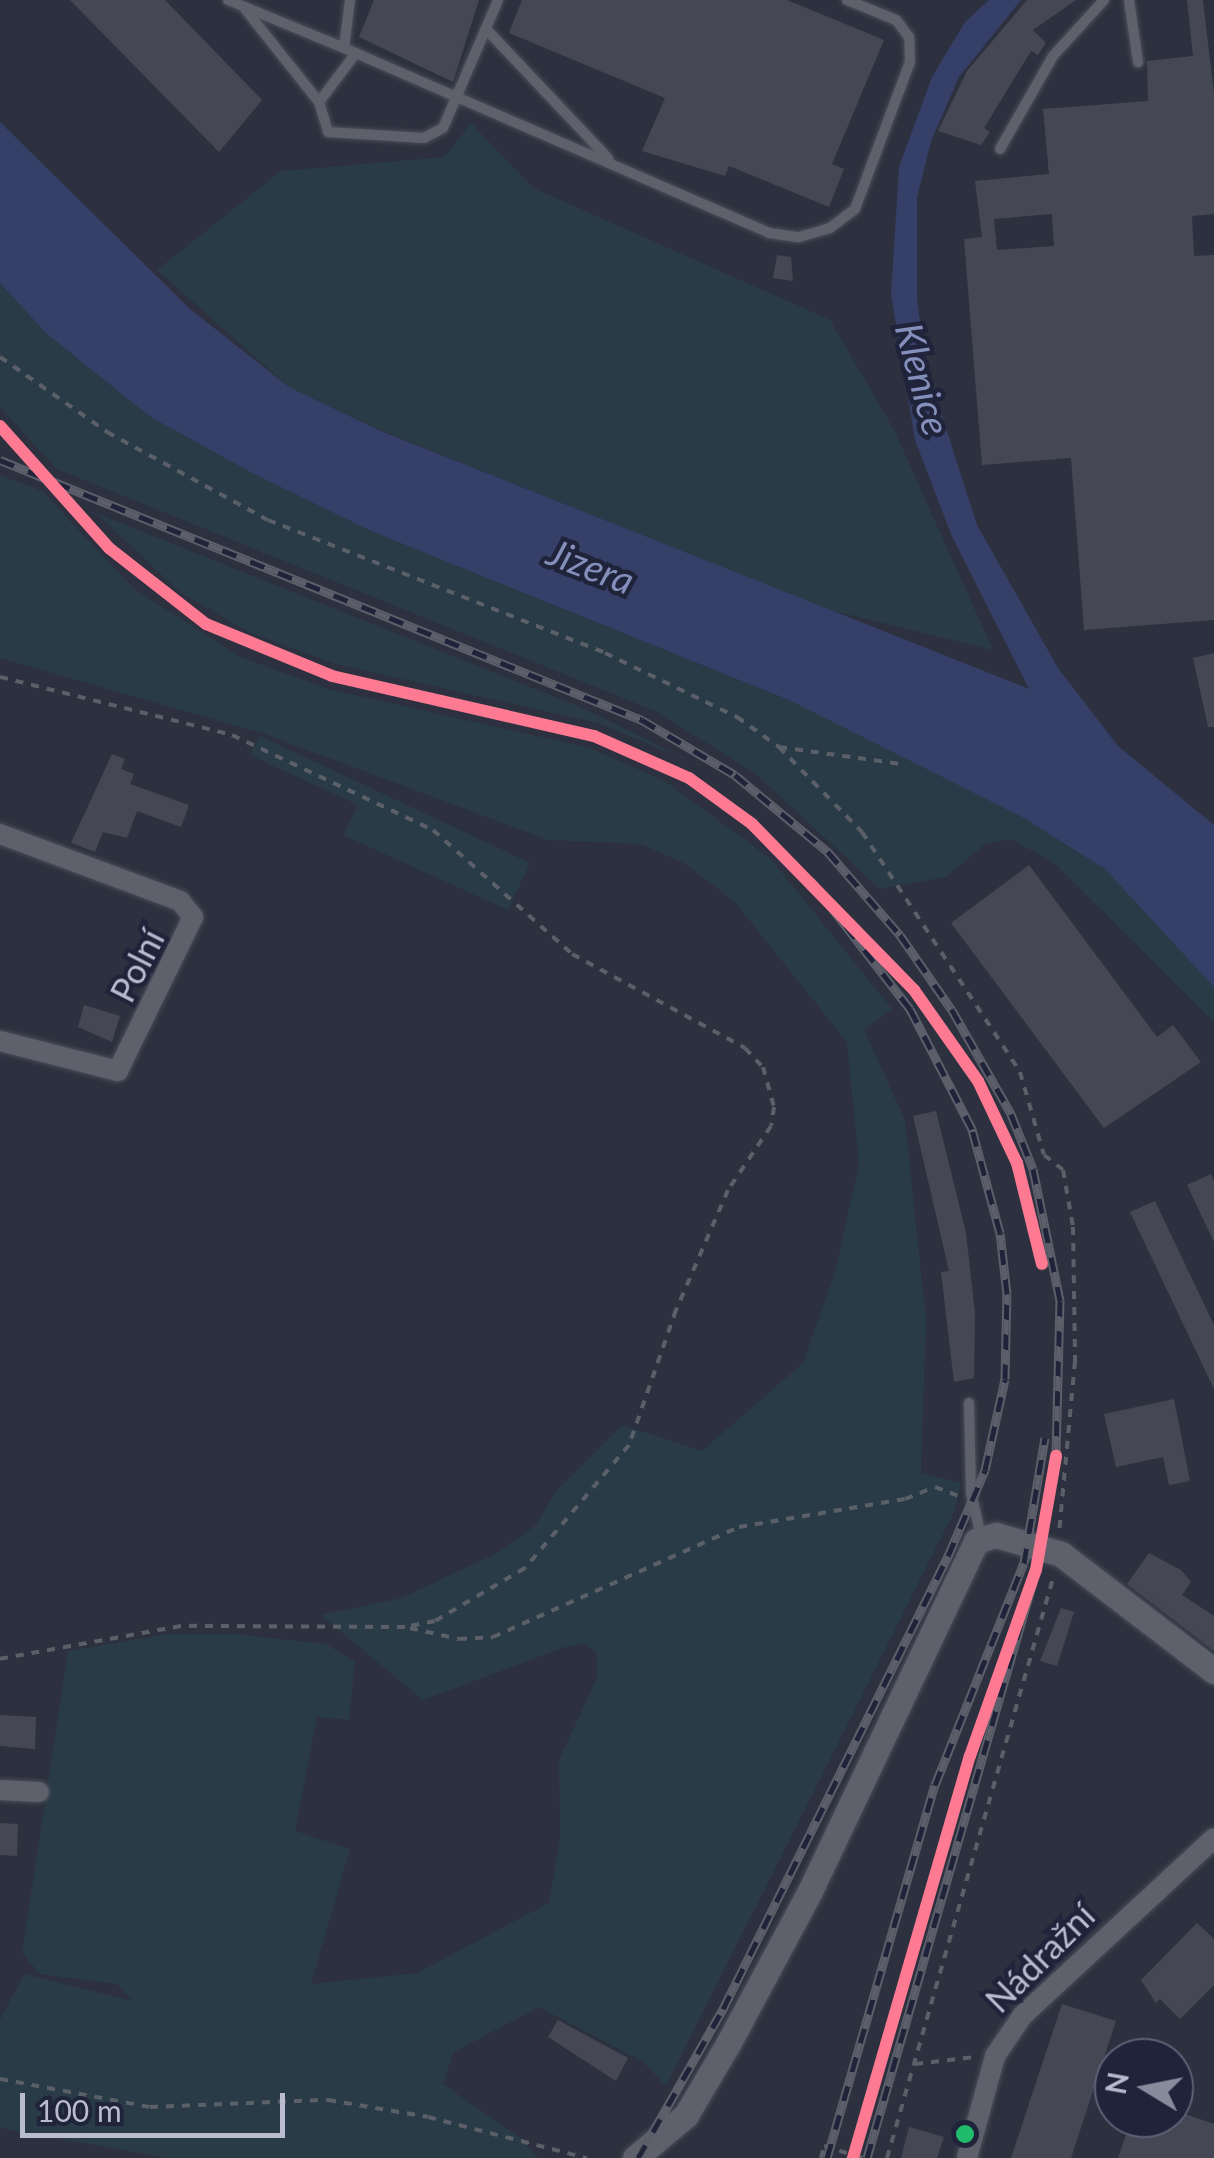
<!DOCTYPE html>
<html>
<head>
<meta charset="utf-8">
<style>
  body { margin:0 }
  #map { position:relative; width:1214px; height:2158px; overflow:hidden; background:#2d313f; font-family:Lato,sans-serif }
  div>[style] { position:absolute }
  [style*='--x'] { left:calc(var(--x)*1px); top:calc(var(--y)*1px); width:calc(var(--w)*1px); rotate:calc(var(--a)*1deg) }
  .green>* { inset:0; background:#293b46 }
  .water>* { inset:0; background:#363f68 }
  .building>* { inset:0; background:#454854 }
  .path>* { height:4px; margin-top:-2px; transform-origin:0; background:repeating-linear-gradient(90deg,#5b5f68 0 8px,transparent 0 16px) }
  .roads { filter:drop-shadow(0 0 2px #4a4d58) drop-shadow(0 0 2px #4a4d58) }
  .service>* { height:10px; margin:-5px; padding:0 5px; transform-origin:5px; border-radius:5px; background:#5e606c }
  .minor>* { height:20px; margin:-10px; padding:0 10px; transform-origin:10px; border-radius:10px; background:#5e606c }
  .tertiary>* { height:25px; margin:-12.5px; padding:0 12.5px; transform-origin:12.5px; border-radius:12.5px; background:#5e606c }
  .rail>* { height:9px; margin-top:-4.5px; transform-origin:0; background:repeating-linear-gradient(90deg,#1f243b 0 15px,#5c5f6a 0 30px); box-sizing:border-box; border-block:2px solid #5c5f6a }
  .rail-1>* { height:12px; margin:-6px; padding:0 6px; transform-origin:6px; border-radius:6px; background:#fe7a93 }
  .dots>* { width:28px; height:28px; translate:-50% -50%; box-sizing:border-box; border:5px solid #1f243b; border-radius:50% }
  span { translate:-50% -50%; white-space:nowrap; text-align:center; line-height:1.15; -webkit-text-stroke:9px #1f243b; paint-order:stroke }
  .street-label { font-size:35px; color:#b9bcce }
  .water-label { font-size:38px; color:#858fbb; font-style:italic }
  .north { position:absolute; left:1094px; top:2038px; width:100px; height:100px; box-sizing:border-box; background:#1f243b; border:2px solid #5d6176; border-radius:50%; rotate:280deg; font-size:28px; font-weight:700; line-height:40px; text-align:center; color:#b9bcce }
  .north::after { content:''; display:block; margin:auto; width:35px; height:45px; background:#888b9c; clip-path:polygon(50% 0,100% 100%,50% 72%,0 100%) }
  .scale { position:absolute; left:20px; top:2093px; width:265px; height:45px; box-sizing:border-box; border:5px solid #b9bcce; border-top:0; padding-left:12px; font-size:30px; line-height:35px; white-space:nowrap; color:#b9bcce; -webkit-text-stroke:8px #1f243b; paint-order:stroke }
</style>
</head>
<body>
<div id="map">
  <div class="green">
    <i style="clip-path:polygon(471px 123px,533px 188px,830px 320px,894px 430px,993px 650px,826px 609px,381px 430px,289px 387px,157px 270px,281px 171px,445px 157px)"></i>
    <i style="clip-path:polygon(0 283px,47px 334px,149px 416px,252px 473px,371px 531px,789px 700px,1025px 818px,1105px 869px,1160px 924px,1214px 987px,1214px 1022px,1053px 862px,1011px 839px,985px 844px,946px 877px,880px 889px,755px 773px,655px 711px,57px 469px,0 407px)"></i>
    <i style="clip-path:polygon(0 475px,42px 491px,133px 588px,240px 657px,328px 689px,590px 748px,665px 781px,771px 859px,892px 1009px,864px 1030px,905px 1120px,926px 1320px,921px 1473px,961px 1483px,954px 1512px,666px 2086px,643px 2062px,539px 2007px,454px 2052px,443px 2084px,520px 2138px,538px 2158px,168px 2158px,0 2128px,0 2020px,24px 1974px,132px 2001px,117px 1984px,40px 1974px,22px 1953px,68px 1651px,168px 1634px,236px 1634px,326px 1644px,355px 1662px,349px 1720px,317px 1717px,295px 1831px,350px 1849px,311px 1984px,417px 1973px,549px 1903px,560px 1839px,559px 1760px,597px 1678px,597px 1653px,584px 1644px,565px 1647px,423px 1700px,321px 1615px,402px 1598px,497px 1553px,536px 1525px,556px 1491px,622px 1425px,702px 1451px,803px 1363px,835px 1272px,859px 1164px,847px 1042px,734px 901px,684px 863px,641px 844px,548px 840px,265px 734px,0 658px)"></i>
    <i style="clip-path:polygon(96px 513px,587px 710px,694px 763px,598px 723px,336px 664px,251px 633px,180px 592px)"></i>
    <i style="clip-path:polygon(260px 736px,530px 863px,508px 910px,343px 835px,358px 805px,250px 755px)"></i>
  </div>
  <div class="water">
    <i style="clip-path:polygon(989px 0,1021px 0,959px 77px,931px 141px,917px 198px,917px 298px,926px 366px,977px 525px,1058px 668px,1118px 746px,1214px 825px,1214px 987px,1105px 869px,1024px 818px,789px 700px,371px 531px,252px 473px,149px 416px,47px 334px,0 283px,0 122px,190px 309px,289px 387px,381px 431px,1029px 689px,951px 534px,915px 440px,891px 294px,899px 167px,932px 77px,965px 22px)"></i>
  </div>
  <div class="building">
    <i style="clip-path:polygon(70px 0,165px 0,262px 100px,219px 152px)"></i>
    <i style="clip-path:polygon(374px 0,479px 0,453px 82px,359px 37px)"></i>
    <i style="clip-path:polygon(522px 0,787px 0,884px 40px,832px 164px,844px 169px,829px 207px,729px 166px,725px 176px,642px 151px,665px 98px,509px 33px)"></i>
    <i style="clip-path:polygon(1027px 0,1076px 0,1033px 30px,1046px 43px,1038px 55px,1031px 51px,984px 128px,990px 132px,981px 145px,938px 131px,967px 71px)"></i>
    <i style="clip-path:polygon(evenodd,1187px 0,1203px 0,1214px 94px,1214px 214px,1192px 216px,1194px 256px,1214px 255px,1214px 620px,1084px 630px,1071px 458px,982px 465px,964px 239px,982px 237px,975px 181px,1049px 174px,1043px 109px,1148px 101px,1147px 61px,1193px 56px,1187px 0,1052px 214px,1054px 246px,997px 250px,994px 219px,1052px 214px)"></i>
    <i style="clip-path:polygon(777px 255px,791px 257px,793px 281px,773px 278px)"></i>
    <i style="clip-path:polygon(1214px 653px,1214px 727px,1208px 727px,1193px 658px)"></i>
    <i style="clip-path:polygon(112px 754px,125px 759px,121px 769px,134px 774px,130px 784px,189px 805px,181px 827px,137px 811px,127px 838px,103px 832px,95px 852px,71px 843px)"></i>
    <i style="clip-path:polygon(1029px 865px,1157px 1037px,1173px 1025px,1201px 1062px,1104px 1128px,951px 923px)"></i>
    <i style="clip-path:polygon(84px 1005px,120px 1016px,112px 1042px,78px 1027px)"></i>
    <i style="clip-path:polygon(936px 1111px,966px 1233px,975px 1313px,974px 1378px,954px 1382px,941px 1272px,949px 1271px,913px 1116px)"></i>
    <i style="clip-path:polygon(1211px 1174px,1214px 1181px,1214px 1242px,1187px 1185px)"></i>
    <i style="clip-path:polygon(1155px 1201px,1214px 1325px,1214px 1389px,1130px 1212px)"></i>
    <i style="clip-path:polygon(1174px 1399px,1190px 1481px,1169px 1485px,1163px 1457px,1116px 1467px,1104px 1414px)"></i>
    <i style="clip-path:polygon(1149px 1553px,1181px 1570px,1191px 1582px,1182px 1595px,1214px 1616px,1214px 1651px,1127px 1584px)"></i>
    <i style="clip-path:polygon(1061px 1608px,1074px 1612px,1057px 1666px,1040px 1661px)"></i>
    <i style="clip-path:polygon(0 1715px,36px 1717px,35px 1749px,0 1746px)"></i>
    <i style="clip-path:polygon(0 1823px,18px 1824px,17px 1856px,0 1855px)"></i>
    <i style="clip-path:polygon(1197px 1923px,1214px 1939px,1214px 1985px,1180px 2019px,1160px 1999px,1156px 2003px,1141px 1980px)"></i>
    <i style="clip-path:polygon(1062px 2004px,1116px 2021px,1071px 2158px,1011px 2158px)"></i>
    <i style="clip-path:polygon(558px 2020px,628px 2058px,616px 2081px,548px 2037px)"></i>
    <i style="clip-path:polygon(1174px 2110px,1214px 2124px,1214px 2158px,1118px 2158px,1132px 2118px,1174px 2118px)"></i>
    <i style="clip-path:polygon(909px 2127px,944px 2137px,937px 2158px,901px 2158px)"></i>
  </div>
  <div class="path">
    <i style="--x:0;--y:357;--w:131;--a:35"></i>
    <i style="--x:107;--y:432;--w:183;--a:28.7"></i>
    <i style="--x:268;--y:520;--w:362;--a:21.5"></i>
    <i style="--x:605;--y:653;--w:147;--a:25.9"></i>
    <i style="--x:737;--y:717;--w:52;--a:35.5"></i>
    <i style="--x:779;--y:747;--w:119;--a:45.7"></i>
    <i style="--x:862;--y:832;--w:287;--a:56.6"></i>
    <i style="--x:1020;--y:1072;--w:86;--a:73.9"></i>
    <i style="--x:1044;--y:1155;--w:24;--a:38"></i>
    <i style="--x:1063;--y:1170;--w:58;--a:80"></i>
    <i style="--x:1073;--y:1227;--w:134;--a:89.1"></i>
    <i style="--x:1075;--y:1361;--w:172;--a:95.3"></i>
    <i style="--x:0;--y:677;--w:239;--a:14"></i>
    <i style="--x:232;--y:735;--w:222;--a:25.3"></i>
    <i style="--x:433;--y:830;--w:186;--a:41.7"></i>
    <i style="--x:572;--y:954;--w:197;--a:28.5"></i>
    <i style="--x:745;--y:1048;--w:26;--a:47"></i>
    <i style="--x:763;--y:1067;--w:41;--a:74.6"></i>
    <i style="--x:774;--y:1107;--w:19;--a:99"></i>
    <i style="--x:771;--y:1126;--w:77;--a:123.9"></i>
    <i style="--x:728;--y:1190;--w:131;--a:113.4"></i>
    <i style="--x:676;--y:1310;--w:143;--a:109.2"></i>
    <i style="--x:629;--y:1445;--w:161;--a:130.2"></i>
    <i style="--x:525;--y:1568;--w:104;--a:149.5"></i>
    <i style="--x:435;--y:1621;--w:31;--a:169"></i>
    <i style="--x:405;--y:1627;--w:224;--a:-179.7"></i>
    <i style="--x:181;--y:1626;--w:184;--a:169.7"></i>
    <i style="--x:779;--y:747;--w:123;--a:7.9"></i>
    <i style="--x:410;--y:1628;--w:50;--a:12.7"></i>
    <i style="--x:459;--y:1639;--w:34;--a:-3"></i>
    <i style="--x:493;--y:1637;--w:269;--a:-24.1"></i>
    <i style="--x:739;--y:1527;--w:168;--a:-9.6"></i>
    <i style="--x:905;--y:1499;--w:32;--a:-22"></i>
    <i style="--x:935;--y:1487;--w:25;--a:21"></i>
    <i style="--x:915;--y:2064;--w:60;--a:-6.7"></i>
    <i style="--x:0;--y:2079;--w:153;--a:10.6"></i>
    <i style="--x:150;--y:2107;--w:178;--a:-2.3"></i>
    <i style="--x:328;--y:2100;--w:101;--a:9.6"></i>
    <i style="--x:428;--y:2117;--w:164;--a:14.5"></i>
    <i style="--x:821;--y:2158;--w:12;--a:-76"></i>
    <i style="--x:824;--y:2146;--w:41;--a:17.1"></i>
    <i style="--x:887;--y:2158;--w:606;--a:-74.02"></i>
  </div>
  <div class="roads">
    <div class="service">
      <i style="--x:228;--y:0;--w:126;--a:22.5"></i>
      <i style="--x:350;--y:0;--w:48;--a:97.1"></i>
      <i style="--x:344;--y:48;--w:464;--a:23.5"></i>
      <i style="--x:769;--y:233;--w:30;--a:8"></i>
      <i style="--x:799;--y:237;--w:32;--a:-16"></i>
      <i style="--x:830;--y:228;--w:31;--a:-37"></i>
      <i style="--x:855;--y:209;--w:157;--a:-69.5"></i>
      <i style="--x:910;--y:62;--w:25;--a:-92"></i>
      <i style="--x:909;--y:37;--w:21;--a:-127"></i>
      <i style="--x:896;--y:20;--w:53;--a:-157.8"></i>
      <i style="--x:1129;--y:0;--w:63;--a:81.7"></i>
      <i style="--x:245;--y:9;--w:119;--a:51.5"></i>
      <i style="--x:486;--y:29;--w:178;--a:46.6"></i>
      <i style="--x:356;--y:53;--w:61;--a:127.1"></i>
      <i style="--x:319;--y:102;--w:31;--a:73"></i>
      <i style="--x:328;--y:132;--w:96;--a:3.6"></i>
      <i style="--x:424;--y:138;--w:21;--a:-28"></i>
      <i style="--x:443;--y:128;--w:139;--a:-66.7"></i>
      <i style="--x:1000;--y:149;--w:107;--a:-60.3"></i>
      <i style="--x:1053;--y:56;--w:76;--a:-47.7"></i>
      <i style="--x:969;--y:1403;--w:90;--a:88.7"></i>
      <i style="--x:971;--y:1493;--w:44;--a:76.9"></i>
    </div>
    <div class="minor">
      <i style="--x:0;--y:834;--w:192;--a:20.4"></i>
      <i style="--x:180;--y:901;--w:21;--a:51"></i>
      <i style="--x:193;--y:917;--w:171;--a:116"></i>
      <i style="--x:118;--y:1071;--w:122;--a:-165.7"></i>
      <i style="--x:0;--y:1790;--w:39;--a:3"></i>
      <i style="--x:967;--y:2158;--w:106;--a:-74.6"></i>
      <i style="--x:995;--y:2056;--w:50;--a:-55.7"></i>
      <i style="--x:1023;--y:2015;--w:260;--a:-42.8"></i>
    </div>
    <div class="tertiary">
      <i style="--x:635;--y:2158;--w:67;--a:-40.1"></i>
      <i style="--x:686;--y:2115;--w:82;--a:-59.4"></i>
      <i style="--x:728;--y:2044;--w:174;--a:-61.8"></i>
      <i style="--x:810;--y:1891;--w:387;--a:-64.6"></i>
      <i style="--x:976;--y:1541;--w:21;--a:-17"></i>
      <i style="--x:996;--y:1535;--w:68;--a:16.3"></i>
      <i style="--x:1061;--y:1554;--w:193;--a:37.4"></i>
    </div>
  </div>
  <div class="rail">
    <i style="--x:0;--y:460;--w:693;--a:22.05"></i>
    <i style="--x:642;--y:720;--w:108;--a:30.6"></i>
    <i style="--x:735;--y:775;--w:121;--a:39.6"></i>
    <i style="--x:828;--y:852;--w:110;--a:49.1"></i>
    <i style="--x:900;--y:935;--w:91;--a:55.3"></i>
    <i style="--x:952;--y:1010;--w:120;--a:60.4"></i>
    <i style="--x:1011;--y:1114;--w:59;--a:68.2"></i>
    <i style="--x:1033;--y:1169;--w:135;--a:78.4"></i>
    <i style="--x:1060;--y:1301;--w:155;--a:91.5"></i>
    <i style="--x:638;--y:2158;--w:172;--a:-60.3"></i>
    <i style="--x:723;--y:2009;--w:506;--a:-63.59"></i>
    <i style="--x:948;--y:1556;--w:94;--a:-66.7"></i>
    <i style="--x:985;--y:1470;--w:93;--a:-77.6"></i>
    <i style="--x:1005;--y:1379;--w:85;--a:-88.7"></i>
    <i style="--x:1007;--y:1294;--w:61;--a:-96.5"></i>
    <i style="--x:1000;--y:1233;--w:108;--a:-105.1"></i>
    <i style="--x:972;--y:1129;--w:135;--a:-117.3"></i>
    <i style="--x:910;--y:1009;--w:162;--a:-127.7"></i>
    <i style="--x:827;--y:2158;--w:388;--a:-73.9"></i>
    <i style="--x:935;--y:1785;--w:239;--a:-68.2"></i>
    <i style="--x:1024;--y:1563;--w:127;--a:-80.5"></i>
    <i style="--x:867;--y:2158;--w:599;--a:-73.92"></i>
  </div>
  <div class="rail-1">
    <i style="--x:0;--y:426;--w:164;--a:48.2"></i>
    <i style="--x:109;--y:548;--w:123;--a:38.1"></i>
    <i style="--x:206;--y:624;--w:136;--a:22.4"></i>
    <i style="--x:332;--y:676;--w:269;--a:12.9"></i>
    <i style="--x:594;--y:736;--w:104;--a:23.9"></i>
    <i style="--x:689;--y:778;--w:78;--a:36.1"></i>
    <i style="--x:752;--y:824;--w:232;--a:45.7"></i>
    <i style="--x:914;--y:990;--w:111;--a:54.9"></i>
    <i style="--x:978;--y:1081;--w:91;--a:64.6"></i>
    <i style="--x:1017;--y:1163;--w:104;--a:76.1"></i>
    <i style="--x:853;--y:2158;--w:419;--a:-73.8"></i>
    <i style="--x:970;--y:1756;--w:197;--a:-70.5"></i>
    <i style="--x:1036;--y:1570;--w:116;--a:-80"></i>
  </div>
  <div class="dots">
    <i style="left:965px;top:2134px;background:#20bc6c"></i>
  </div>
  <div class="street-label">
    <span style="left:136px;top:965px;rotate:-63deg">Polní</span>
    <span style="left:1039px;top:1957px;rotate:-45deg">Nádražní</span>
  </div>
  <div class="water-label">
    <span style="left:923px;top:379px;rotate:75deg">Klenice</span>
    <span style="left:591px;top:566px;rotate:21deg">Jizera</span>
  </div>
  <div class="north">N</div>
  <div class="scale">100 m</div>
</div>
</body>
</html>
